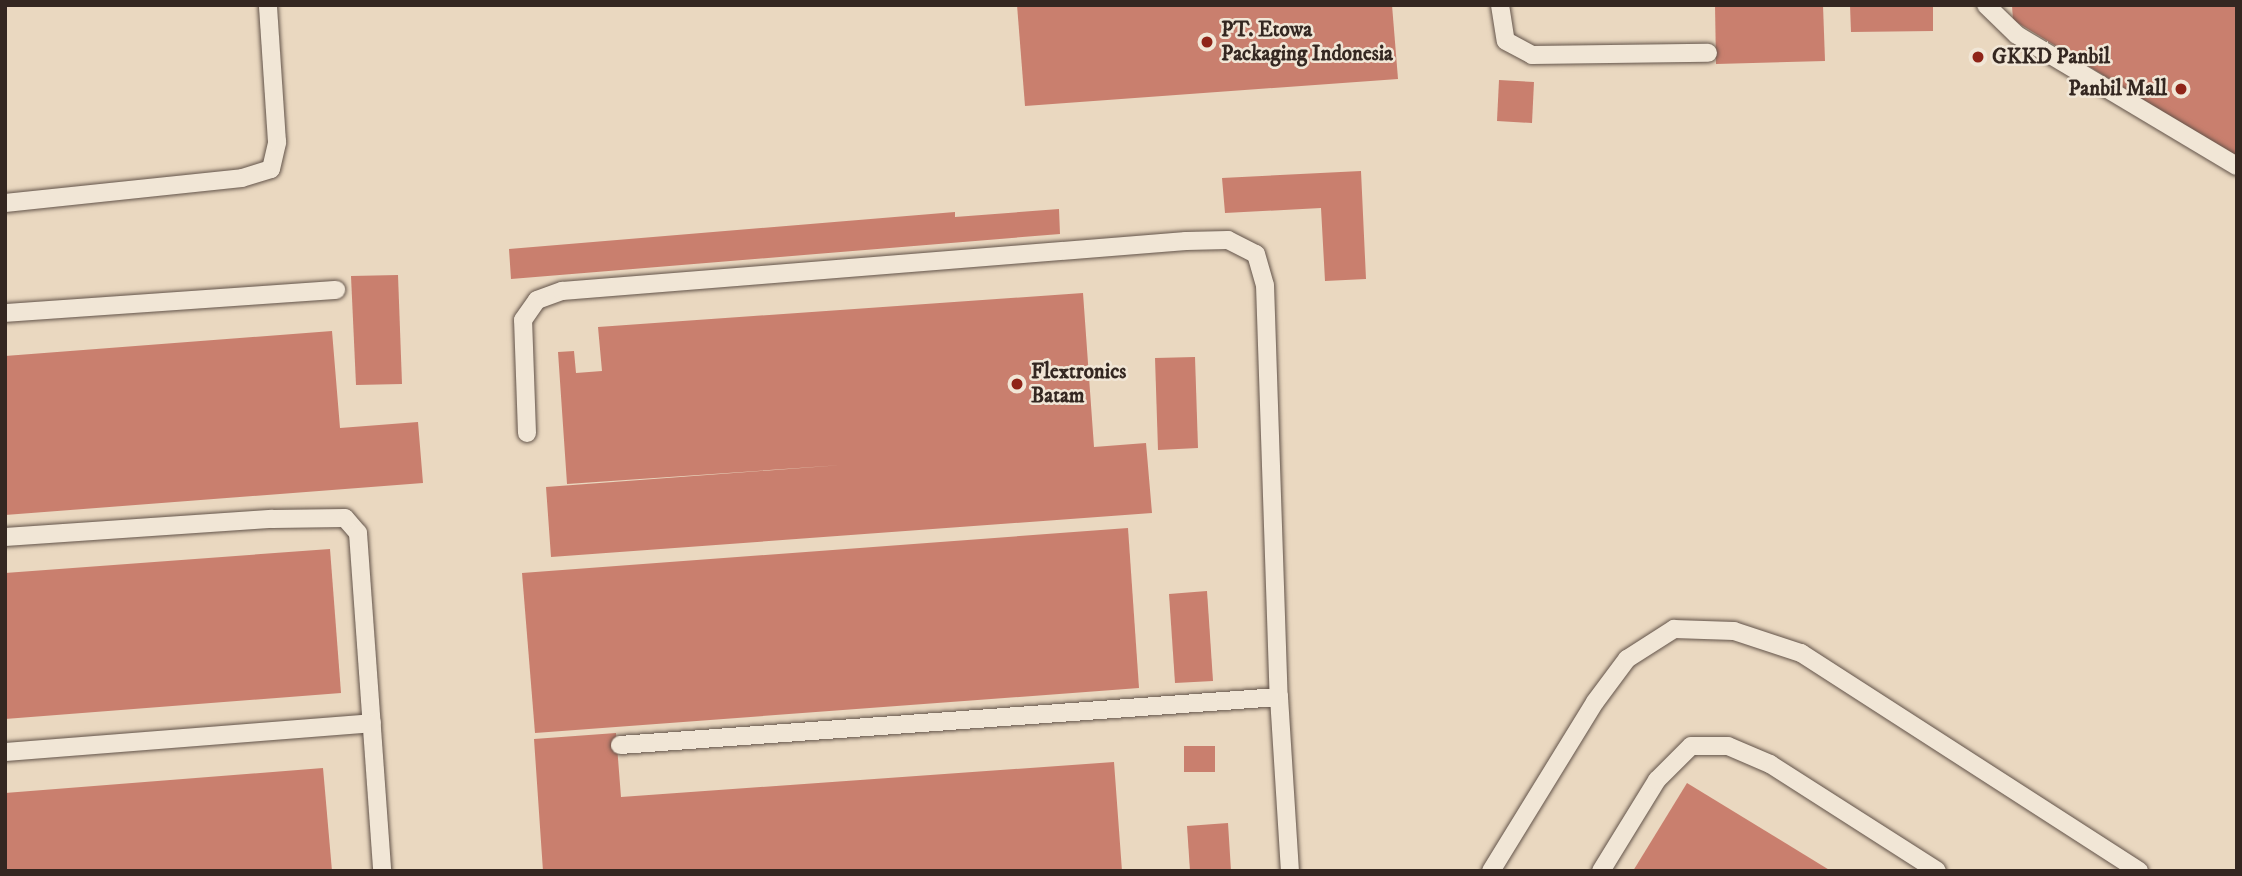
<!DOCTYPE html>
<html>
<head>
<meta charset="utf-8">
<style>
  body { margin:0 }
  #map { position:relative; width:2242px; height:876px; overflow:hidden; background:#ead8c0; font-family:"IM FELL DW Pica",serif }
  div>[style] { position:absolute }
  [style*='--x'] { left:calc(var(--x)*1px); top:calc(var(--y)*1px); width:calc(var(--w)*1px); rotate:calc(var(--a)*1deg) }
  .building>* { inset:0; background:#c97f6e }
  .roads { filter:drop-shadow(0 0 2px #625349) drop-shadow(0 0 2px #625349) }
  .service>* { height:18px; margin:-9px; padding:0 9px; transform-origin:9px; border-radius:9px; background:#f1e6d6 }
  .dots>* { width:19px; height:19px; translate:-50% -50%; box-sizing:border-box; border:4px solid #f1e6d6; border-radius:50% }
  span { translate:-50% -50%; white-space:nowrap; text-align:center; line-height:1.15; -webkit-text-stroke:5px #f1e6d6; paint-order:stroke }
  .poi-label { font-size:21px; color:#342721; font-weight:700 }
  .left { translate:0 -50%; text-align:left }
  .right { translate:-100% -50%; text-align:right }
  .frame { position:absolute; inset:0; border:7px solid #342721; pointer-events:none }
</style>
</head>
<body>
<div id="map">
  <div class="building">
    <i style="clip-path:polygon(1017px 5px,1392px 5px,1398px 79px,1025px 106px)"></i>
    <i style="clip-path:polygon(1715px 5px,1823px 5px,1825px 61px,1716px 64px)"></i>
    <i style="clip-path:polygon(1850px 5px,1933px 5px,1933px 31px,1851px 32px)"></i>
    <i style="clip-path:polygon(2012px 5px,2237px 5px,2237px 157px,2013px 20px)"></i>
    <i style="clip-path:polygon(1499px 80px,1534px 82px,1532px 123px,1497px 121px)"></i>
    <i style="clip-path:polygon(1361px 171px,1366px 279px,1325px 281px,1321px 208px,1225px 213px,1222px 178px)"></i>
    <i style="clip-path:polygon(1059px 209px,1060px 234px,511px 279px,509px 249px,955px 212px,955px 217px)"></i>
    <i style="clip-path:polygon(398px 275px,402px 384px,356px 385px,351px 276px)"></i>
    <i style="clip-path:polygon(1083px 293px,1094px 447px,1146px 443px,1152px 513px,551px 557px,546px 487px,842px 465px,567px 484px,558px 352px,574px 351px,576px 373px,602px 371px,598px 327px)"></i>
    <i style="clip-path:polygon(332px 331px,340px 428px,418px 422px,423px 483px,5px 515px,5px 356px)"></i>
    <i style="clip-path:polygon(1195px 357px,1198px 448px,1158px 450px,1155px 358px)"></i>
    <i style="clip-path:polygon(1128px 528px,1139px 688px,535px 733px,522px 573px)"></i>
    <i style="clip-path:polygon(330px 549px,341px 693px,5px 719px,5px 573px)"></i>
    <i style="clip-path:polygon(1207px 591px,1213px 681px,1175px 683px,1169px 594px)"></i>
    <i style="clip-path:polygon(616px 733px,621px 797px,1114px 762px,1122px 871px,543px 871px,534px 739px)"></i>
    <i style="clip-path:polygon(1184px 746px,1215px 746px,1215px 772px,1184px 772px)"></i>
    <i style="clip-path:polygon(323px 768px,332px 871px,5px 871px,5px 793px)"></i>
    <i style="clip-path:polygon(1687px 783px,1831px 871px,1633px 871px)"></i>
    <i style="clip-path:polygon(1228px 823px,1231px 871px,1190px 871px,1187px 826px)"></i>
  </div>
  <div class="roads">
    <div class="service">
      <i style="--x:1500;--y:5;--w:36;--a:81"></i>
      <i style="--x:1506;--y:41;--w:30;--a:28"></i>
      <i style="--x:1532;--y:55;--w:176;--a:-0.7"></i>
      <i style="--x:1986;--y:5;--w:43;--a:44.1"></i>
      <i style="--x:2017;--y:35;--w:256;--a:30.8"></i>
      <i style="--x:5;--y:203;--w:238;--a:-6"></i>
      <i style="--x:242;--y:178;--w:30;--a:-17"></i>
      <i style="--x:271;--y:169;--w:28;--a:-77"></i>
      <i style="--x:277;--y:142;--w:137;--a:-93.8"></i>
      <i style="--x:5;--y:313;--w:332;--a:-4"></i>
      <i style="--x:527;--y:433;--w:113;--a:-92"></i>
      <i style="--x:523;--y:320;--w:24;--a:-55"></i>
      <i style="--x:537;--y:300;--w:27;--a:-20"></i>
      <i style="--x:562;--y:291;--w:626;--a:-4.58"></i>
      <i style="--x:1186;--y:241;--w:42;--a:-1.4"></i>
      <i style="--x:1228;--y:240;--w:31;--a:27"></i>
      <i style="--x:1256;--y:254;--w:32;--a:74"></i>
      <i style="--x:1265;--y:285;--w:412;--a:88.1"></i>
      <i style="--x:1279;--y:697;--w:174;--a:86.4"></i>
      <i style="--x:5;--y:537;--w:268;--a:-3.9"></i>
      <i style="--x:272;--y:519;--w:73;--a:-0.8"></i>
      <i style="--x:345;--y:518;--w:20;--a:49"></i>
      <i style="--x:358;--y:533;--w:339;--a:85.9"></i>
      <i style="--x:620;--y:745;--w:661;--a:-4.17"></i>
      <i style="--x:5;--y:752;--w:368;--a:-4.5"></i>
      <i style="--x:1491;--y:871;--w:198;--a:-58.4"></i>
      <i style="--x:1595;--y:702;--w:54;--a:-53.3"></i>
      <i style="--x:1627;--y:659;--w:56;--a:-32.6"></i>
      <i style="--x:1674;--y:629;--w:60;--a:1.9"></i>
      <i style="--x:1734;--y:631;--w:71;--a:18.2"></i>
      <i style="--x:1801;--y:653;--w:402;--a:32.8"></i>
      <i style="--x:1601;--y:871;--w:107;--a:-58.4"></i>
      <i style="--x:1657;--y:780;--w:48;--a:-45"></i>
      <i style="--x:1691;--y:746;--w:37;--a:0"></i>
      <i style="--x:1728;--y:746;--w:46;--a:23.2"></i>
      <i style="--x:1770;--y:764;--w:198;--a:32.6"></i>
    </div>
  </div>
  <div class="dots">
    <i style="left:1207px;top:42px;background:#8f2418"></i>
    <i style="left:1978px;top:57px;background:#8f2418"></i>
    <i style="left:2181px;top:89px;background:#8f2418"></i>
    <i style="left:1017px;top:384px;background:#8f2418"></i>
  </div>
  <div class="poi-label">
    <span class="left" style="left:1221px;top:42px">PT. Etowa<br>Packaging Indonesia</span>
    <span class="left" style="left:1992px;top:57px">GKKD Panbil</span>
    <span class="right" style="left:2167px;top:89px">Panbil Mall</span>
    <span class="left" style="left:1031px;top:384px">Flextronics<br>Batam</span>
  </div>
  <div class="frame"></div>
</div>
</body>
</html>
